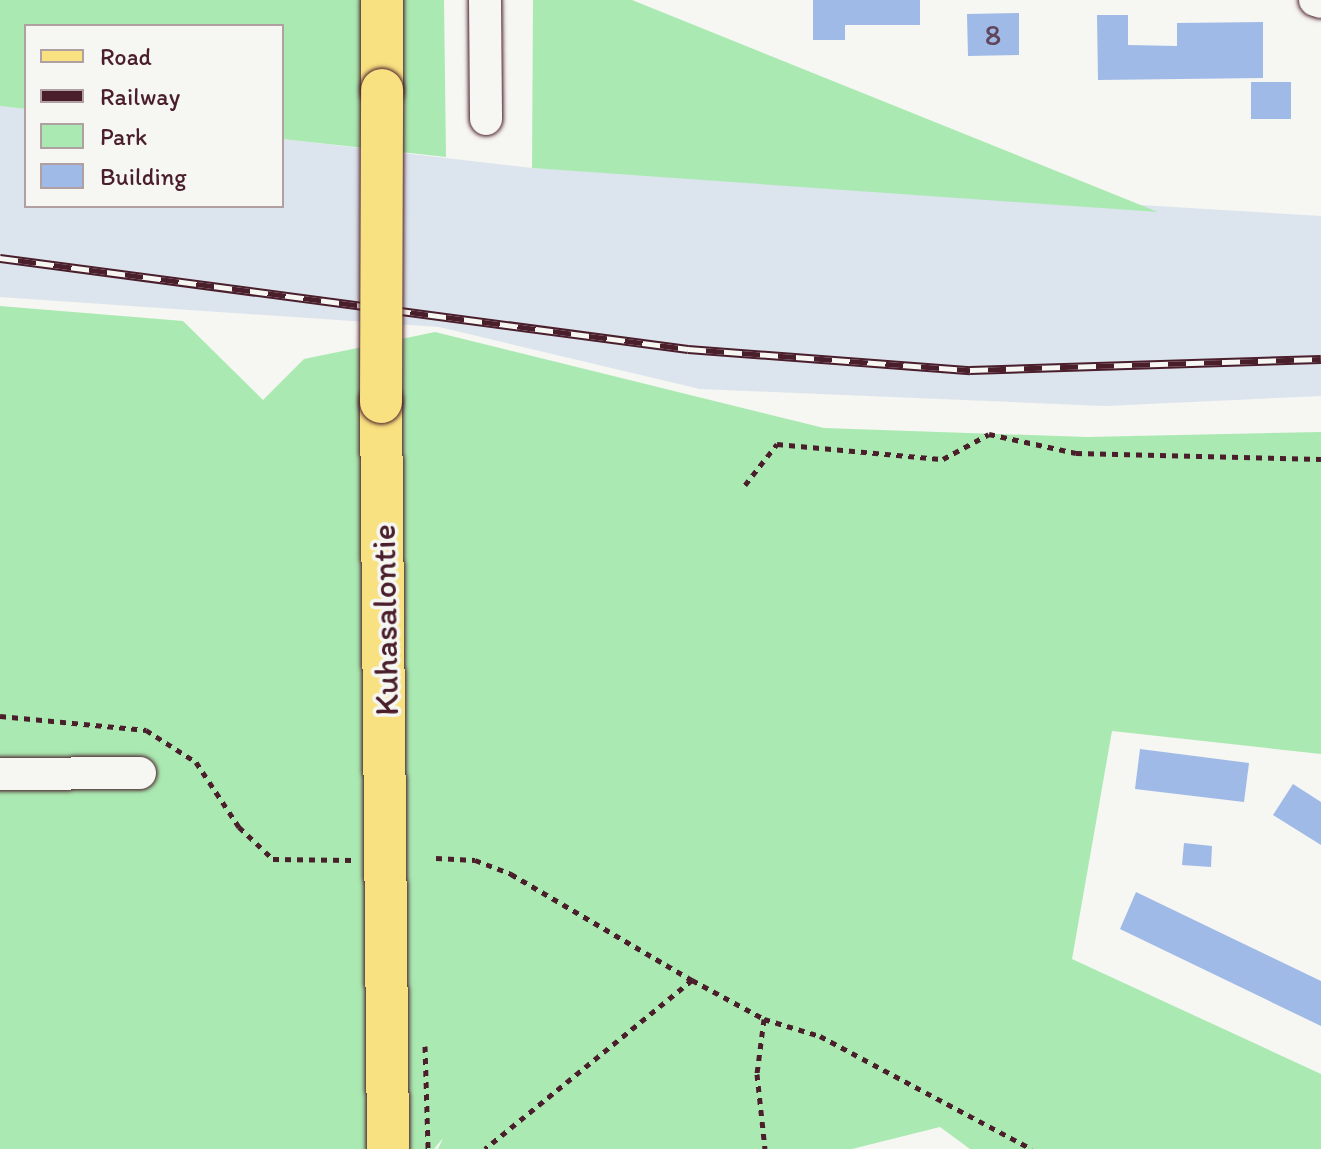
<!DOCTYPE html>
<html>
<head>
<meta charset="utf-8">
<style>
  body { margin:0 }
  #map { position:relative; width:1321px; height:1149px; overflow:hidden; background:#f6f6f2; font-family:Itim,sans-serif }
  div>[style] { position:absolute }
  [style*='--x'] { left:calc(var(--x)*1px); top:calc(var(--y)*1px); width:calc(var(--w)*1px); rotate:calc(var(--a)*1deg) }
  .built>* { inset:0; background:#dce4ee }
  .green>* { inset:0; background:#aaeab2 }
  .building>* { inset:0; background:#9fbae6 }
  .path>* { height:5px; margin-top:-2.5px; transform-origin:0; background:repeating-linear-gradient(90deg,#4a1f2b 0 6px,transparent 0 12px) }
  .roads { filter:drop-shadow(0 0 2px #4a1f2b) drop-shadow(0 0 2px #4a1f2b) }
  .minor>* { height:32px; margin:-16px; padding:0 16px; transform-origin:16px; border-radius:16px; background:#f6f6f2 }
  .major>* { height:42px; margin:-21px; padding:0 21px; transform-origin:21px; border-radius:21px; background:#f8e181 }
  .rail>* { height:9px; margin-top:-4.5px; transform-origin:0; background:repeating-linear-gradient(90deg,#f6f6f2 0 18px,#4a1f2b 0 36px); box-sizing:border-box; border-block:2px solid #4a1f2b }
  .bridges { filter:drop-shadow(0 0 2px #4a1f2b) drop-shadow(0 0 2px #4a1f2b) }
  .major-bridge>* { height:42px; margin:-21px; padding:0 21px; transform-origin:21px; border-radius:21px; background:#f8e181 }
  span { translate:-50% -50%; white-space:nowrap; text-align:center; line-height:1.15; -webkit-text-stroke:7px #f6f6f2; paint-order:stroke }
  .number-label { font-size:30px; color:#5f465a }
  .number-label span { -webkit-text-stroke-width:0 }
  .street-label { font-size:34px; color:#4a1f2b }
  .legend { position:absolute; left:24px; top:24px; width:260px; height:184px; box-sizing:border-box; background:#f6f6f2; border:2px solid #b1a0a2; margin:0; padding:10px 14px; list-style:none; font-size:24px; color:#4a1f2b }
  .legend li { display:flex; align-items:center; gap:16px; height:40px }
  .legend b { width:40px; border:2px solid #b1a0a2 }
</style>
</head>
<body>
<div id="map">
  <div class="built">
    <i style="clip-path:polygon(0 106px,26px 109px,26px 206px,282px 206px,282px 139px,532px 168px,1321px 216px,1321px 396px,1105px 406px,700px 389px,439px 327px,0 297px)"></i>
  </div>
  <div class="green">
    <i style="clip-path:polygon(0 0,444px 0,446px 157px,282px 139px,282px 26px,26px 26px,26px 109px,0 106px)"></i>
    <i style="clip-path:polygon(533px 0,632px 0,1158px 212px,532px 168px)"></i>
    <i style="clip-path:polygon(0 306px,183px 321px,263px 400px,304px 359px,435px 332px,824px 428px,1087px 437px,1321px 432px,1321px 754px,1112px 731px,1072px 959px,1321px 1074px,1321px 1149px,970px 1149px,940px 1127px,852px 1149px,438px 1149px,443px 1138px,434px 1149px,0 1149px)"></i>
  </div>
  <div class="building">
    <i style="clip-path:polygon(813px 0,920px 0,920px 25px,845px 25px,845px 40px,813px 40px)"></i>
    <i style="clip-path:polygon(1019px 13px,1019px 55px,968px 56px,967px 14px)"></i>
    <i style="clip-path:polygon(1097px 15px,1128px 15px,1128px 45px,1177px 46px,1177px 23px,1263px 22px,1263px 78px,1098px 80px)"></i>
    <i style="clip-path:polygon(1251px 82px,1291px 82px,1291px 119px,1251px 119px)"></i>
    <i style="clip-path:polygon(1140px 749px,1249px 763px,1244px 802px,1135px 789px)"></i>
    <i style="clip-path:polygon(1293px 784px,1321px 802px,1321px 845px,1273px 815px)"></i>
    <i style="clip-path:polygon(1184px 843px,1212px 846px,1211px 867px,1182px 865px)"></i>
    <i style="clip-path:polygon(1136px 892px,1321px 981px,1321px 1026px,1120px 929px)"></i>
  </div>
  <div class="path">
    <i style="--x:745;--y:485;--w:52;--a:-52"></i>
    <i style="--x:777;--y:444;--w:167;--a:5.2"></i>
    <i style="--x:943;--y:459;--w:52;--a:-28.5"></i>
    <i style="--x:989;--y:434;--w:89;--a:12.3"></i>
    <i style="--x:1076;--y:453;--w:245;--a:1.4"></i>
    <i style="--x:0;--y:716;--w:147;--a:5.5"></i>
    <i style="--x:146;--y:730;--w:59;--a:32.6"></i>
    <i style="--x:196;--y:762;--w:78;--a:56.5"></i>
    <i style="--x:239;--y:827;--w:47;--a:43.3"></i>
    <i style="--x:273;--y:859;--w:80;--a:0.7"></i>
    <i style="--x:436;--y:858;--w:39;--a:3"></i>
    <i style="--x:475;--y:860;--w:39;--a:21"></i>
    <i style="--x:511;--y:874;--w:210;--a:30.4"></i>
    <i style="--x:692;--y:980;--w:267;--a:140.8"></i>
    <i style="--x:692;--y:980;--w:82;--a:28.4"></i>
    <i style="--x:764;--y:1019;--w:59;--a:16.9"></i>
    <i style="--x:820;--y:1036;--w:240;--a:28.1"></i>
    <i style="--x:764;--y:1019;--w:55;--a:97.3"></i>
    <i style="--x:757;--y:1074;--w:75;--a:83.9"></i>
    <i style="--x:425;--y:1046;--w:103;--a:88.3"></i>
  </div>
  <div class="roads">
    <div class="minor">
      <i style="--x:485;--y:0;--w:119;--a:89.5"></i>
      <i style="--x:1315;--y:0;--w:6;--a:18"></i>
      <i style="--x:0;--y:774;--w:140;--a:-0.4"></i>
    </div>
    <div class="major">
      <i style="--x:382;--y:90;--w:90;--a:-90"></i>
      <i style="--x:381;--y:402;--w:747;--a:89.46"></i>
    </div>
  </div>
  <div class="rail">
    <i style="--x:0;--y:258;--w:694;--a:7.53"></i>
    <i style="--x:688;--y:349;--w:283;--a:4.3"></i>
    <i style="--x:970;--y:370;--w:351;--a:-1.8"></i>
  </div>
  <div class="bridges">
    <div class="major-bridge">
      <i style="--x:381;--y:402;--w:312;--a:-89.8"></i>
    </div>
  </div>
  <div class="number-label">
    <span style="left:993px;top:35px">8</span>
  </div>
  <div class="street-label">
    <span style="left:385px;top:620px;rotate:-91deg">Kuhasalontie</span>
  </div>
  <ul class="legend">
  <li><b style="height:10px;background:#f8e181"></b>Road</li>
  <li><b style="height:10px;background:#4a1f2b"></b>Railway</li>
  <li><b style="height:22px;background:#aaeab2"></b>Park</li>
  <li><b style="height:22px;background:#9fbae6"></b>Building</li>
  </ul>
</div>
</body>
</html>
